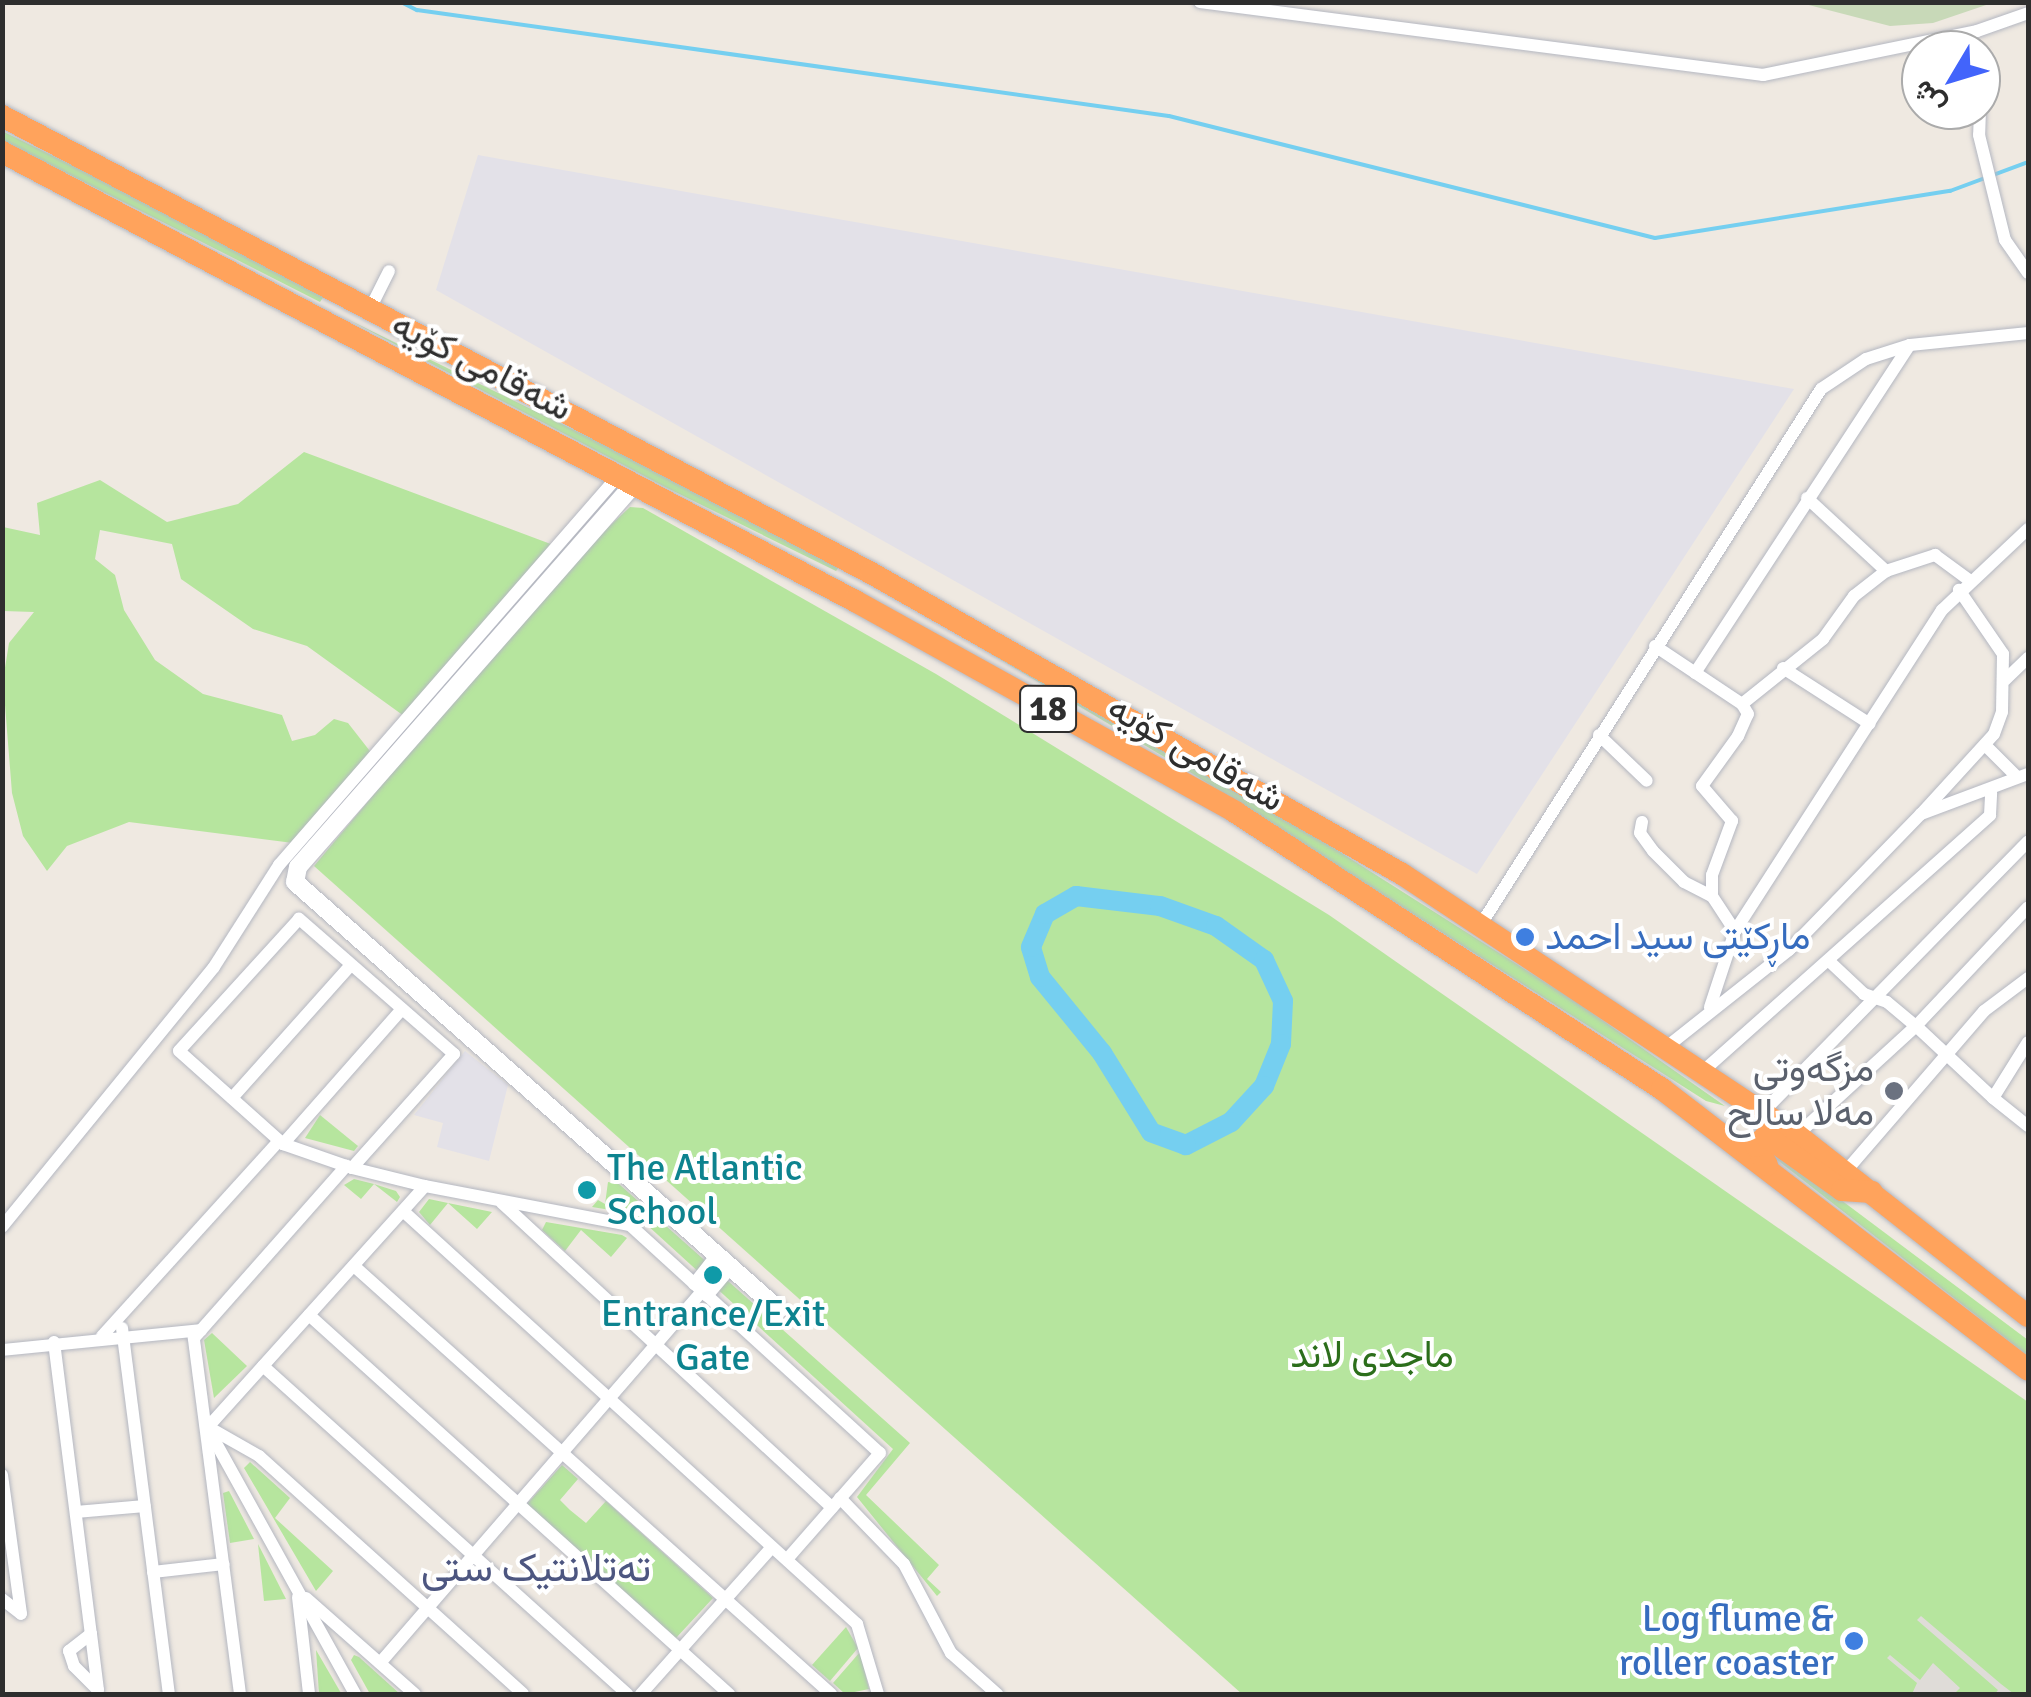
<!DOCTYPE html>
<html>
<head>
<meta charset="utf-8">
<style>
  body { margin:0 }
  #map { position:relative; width:2031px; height:1697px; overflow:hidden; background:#efe9e1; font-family:Signika,Vazirmatn,sans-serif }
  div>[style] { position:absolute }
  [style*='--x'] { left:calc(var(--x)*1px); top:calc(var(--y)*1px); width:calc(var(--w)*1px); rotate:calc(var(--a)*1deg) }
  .industrial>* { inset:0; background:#e3e1e8 }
  .green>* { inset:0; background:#b6e59e }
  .cemetery>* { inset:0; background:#c8d9b8 }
  .plaza>* { inset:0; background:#dfdcd8 }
  .stream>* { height:4px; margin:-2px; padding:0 2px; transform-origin:2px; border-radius:2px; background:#75cff0 }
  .river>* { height:20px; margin:-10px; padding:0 10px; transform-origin:10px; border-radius:10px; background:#75cff0 }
  .roads { filter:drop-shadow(0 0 2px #b4b7c1) drop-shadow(0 0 2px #b4b7c1) }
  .street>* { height:12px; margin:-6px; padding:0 6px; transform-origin:6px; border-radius:6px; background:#fff }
  .secondary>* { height:18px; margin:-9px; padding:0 9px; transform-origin:9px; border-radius:9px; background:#fff }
  .highway>* { height:22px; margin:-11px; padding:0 11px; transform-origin:11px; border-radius:11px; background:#ffa35c }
  .dots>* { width:28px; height:28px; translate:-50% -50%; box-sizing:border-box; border:5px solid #fff; border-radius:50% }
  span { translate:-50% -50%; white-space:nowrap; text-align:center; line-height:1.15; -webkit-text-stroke:8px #fff; paint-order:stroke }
  .shield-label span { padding:2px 8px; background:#fff; border:2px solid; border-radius:8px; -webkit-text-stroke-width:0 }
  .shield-label { font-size:35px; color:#2e2e2e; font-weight:700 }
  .street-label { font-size:38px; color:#2e2e2e }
  .shop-label { font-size:38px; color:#366cbe }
  .left { translate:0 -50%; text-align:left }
  .right { translate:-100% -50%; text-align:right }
  .worship-label { font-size:38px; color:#5b616d }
  .culture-label { font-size:38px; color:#0d838f }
  .park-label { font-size:38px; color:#2c6e1b }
  .neighbourhood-label { font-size:40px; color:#4d5680 }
  .frame { position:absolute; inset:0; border:5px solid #2e2e2e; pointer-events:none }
  .north { position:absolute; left:1901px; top:30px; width:100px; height:100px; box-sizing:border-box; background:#fff; border:2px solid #ababab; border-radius:50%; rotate:232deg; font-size:28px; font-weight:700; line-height:40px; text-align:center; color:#2e2e2e }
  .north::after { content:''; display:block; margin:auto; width:35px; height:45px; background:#4264fb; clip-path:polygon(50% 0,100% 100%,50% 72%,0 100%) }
</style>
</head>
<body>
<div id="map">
  <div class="industrial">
    <i style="clip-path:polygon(478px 155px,1794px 389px,1477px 874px,436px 290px)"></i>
    <i style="clip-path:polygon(465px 1051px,508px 1085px,489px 1161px,437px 1147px,443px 1123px,414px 1115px)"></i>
  </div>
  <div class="green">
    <i style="clip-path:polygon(2px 131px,328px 290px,320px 302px,3px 141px)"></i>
    <i style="clip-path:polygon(347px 319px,695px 489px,839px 567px,836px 571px,663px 486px)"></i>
    <i style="clip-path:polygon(304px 452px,556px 546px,404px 716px,307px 646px,253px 629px,181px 579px,172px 544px,100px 530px,95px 559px,115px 575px,124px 610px,155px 660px,203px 694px,282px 715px,292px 741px,315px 735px,334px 719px,348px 723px,373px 755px,293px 843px,129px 822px,67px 846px,47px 871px,23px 836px,12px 793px,3px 680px,9px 643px,34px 612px,3px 611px,3px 527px,40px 535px,37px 503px,100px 480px,167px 522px,238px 504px)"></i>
    <i style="clip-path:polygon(630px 507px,643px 508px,936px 674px,1329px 915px,2028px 1402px,2028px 1694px,1242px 1694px,314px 866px,558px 574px)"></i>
    <i style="clip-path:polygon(895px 597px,1302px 828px,1575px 1001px,1725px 1106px,1706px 1101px,1193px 774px)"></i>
    <i style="clip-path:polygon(320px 1115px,358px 1146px,354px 1151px,305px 1138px)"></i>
    <i style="clip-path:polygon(1773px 1149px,2028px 1340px,2028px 1356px,1767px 1152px)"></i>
    <i style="clip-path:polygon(354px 1179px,374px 1184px,396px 1191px,400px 1197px,397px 1202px,374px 1184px,361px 1199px,344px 1185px)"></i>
    <i style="clip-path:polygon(608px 1182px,619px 1184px,910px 1443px,866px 1495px,939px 1565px,927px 1579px,941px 1592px,937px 1596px,857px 1497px,893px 1449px,635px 1214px,592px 1207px,598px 1200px,605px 1204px)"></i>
    <i style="clip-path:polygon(429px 1199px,448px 1203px,492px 1212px,477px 1229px,448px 1203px,430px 1225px,419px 1212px)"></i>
    <i style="clip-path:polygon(546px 1222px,622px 1235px,627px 1238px,611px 1257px,581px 1230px,565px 1251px,542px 1230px)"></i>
    <i style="clip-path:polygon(212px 1333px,247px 1366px,214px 1398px,204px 1340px)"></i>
    <i style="clip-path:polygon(250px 1462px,290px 1498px,275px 1518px,333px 1571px,316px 1591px,244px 1468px)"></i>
    <i style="clip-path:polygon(562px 1465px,578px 1479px,560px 1500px,570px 1510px,586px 1523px,606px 1501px,713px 1598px,676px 1638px,527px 1504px)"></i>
    <i style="clip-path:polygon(229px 1491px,254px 1539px,230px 1543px,223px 1493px)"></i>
    <i style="clip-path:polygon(258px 1544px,286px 1599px,264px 1601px)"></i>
    <i style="clip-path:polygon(846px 1627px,858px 1648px,830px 1681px,812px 1665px)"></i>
    <i style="clip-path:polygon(316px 1650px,341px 1693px,319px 1694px)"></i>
    <i style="clip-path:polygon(860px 1652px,869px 1689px,845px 1694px,833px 1683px)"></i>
    <i style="clip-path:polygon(354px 1655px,359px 1657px,400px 1694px,370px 1694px,351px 1660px)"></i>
  </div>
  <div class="cemetery">
    <i style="clip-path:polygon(1801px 3px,1992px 3px,1933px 23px,1890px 26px)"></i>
  </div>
  <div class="plaza">
    <i style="clip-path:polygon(1921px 1616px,2001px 1684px,2014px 1694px,1995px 1694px,1998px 1690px,1917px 1620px)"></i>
    <i style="clip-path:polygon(1890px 1655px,1920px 1680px,1933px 1663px,1960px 1688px,1954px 1694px,1912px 1694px,1917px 1683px,1887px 1658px)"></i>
  </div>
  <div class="stream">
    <i style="--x:401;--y:2;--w:18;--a:27"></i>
    <i style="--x:417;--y:10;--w:759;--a:8.02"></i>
    <i style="--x:1169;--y:116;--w:501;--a:14.09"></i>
    <i style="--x:1655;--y:238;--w:299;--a:-9.1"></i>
    <i style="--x:1950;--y:191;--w:83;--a:-20.4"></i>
  </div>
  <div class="river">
    <i style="--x:1076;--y:896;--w:85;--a:6.8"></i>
    <i style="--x:1160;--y:906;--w:59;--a:19.7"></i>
    <i style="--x:1216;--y:926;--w:59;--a:35.3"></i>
    <i style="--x:1264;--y:960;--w:45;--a:65.1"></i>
    <i style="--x:1283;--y:1001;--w:43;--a:92.7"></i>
    <i style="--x:1281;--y:1044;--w:45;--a:112"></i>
    <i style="--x:1264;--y:1086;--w:49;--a:132.5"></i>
    <i style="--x:1231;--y:1122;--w:51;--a:152.9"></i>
    <i style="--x:1186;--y:1145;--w:37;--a:-160"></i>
    <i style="--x:1151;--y:1132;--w:93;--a:-121.8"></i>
    <i style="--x:1102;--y:1053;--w:98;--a:-129.2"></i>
    <i style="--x:1040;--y:977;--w:31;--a:-107"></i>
    <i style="--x:1031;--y:947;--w:36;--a:-67"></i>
    <i style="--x:1045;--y:914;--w:36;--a:-30"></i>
  </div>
  <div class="roads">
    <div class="street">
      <i style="--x:1200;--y:2;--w:568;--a:7.39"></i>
      <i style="--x:1763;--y:75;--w:218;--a:-11.6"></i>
      <i style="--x:1977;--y:31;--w:54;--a:-19.4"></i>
      <i style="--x:1981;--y:53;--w:47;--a:90"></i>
      <i style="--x:1980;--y:110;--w:25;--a:92"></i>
      <i style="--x:1979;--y:135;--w:108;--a:76.1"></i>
      <i style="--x:2005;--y:240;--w:40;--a:55.1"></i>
      <i style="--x:371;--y:307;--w:40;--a:-63.4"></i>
      <i style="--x:1807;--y:498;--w:108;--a:42.7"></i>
      <i style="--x:1655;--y:646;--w:105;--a:33.7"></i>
      <i style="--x:1783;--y:668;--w:103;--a:32.8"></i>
      <i style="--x:1695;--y:673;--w:392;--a:-56.8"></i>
      <i style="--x:2005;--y:680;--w:32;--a:-44"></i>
      <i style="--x:1599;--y:735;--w:66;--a:43.8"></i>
      <i style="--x:1985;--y:745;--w:45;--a:45"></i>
      <i style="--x:1921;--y:814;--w:108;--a:-47.6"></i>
      <i style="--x:1994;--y:734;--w:23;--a:-70"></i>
      <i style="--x:2002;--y:712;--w:58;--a:-89"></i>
      <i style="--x:2003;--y:654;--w:78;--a:-124.5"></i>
      <i style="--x:1642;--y:822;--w:11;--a:100"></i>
      <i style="--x:1640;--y:833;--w:22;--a:54"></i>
      <i style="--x:1653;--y:851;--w:44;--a:45"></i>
      <i style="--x:1684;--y:882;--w:31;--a:27"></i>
      <i style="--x:1712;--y:896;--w:42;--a:56.7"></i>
      <i style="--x:1712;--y:896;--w:21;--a:-90"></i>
      <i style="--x:1712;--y:875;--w:58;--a:-69.7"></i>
      <i style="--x:1732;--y:821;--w:46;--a:-130.6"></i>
      <i style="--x:1702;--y:786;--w:62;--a:-54.2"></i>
      <i style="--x:1738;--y:736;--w:24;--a:-66"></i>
      <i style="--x:1748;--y:714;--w:12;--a:-121"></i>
      <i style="--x:1742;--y:704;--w:104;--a:-38.7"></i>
      <i style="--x:1823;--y:639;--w:53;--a:-54.2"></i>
      <i style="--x:1854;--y:596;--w:41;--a:-38"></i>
      <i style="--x:1886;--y:571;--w:52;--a:-18.1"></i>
      <i style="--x:1935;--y:555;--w:42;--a:36.3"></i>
      <i style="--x:1480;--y:926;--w:636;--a:-57.58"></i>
      <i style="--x:1821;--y:389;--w:54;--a:-33.7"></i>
      <i style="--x:1866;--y:359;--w:46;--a:-17.7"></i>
      <i style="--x:1910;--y:345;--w:119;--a:-5.8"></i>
      <i style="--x:1829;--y:961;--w:48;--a:43.3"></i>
      <i style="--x:1864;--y:994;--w:24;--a:19"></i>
      <i style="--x:1887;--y:1002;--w:38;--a:40"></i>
      <i style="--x:1916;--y:1026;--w:105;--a:43.1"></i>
      <i style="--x:1710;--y:1007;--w:80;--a:-71.8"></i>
      <i style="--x:1735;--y:931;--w:382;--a:-57.2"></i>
      <i style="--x:1942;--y:610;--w:118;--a:-43.3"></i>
      <i style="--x:2028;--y:1042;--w:66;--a:122"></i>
      <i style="--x:1993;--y:1098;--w:45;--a:38.7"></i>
      <i style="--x:1664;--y:1049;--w:159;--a:-38.4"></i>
      <i style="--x:1789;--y:950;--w:190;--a:-45.9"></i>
      <i style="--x:1921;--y:814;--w:114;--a:-20.5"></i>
      <i style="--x:1702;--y:1072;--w:386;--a:-41.7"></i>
      <i style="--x:1990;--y:815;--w:22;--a:-87"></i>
      <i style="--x:232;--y:1098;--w:178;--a:-48.2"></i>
      <i style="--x:1762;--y:1113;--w:380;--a:-45.6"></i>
      <i style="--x:1797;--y:1135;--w:161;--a:-42.5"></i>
      <i style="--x:1916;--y:1026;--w:163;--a:-46.7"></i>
      <i style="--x:283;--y:1144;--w:180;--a:-48.6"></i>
      <i style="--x:352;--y:1168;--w:153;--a:-48.2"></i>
      <i style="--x:454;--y:1054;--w:206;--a:-138.9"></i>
      <i style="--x:299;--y:919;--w:178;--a:132.3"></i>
      <i style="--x:179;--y:1051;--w:140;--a:41.8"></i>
      <i style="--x:283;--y:1144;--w:67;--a:19.2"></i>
      <i style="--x:346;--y:1166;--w:6;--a:18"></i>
      <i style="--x:352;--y:1168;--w:75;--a:13.9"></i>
      <i style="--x:425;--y:1186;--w:209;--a:10.8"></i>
      <i style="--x:630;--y:1225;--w:338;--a:42.4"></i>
      <i style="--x:880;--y:1453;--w:140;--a:131.2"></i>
      <i style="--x:1846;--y:1171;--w:211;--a:-49.2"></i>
      <i style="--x:1984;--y:1011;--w:55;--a:-36.9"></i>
      <i style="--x:502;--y:1203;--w:449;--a:42.7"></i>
      <i style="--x:403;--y:1211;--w:614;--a:42.29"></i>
      <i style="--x:857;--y:1624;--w:73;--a:73.3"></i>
      <i style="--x:2;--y:1227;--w:335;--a:-50.8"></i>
      <i style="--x:214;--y:967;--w:121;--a:-57.5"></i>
      <i style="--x:279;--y:865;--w:516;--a:-48.93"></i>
      <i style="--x:354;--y:1266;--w:641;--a:41.9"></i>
      <i style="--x:694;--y:1284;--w:36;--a:-52"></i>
      <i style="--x:707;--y:1296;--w:35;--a:-50"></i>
      <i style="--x:309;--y:1315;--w:566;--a:42.06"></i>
      <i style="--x:122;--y:1328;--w:369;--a:82.7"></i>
      <i style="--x:102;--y:1336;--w:263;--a:-47.8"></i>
      <i style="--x:54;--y:1342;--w:294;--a:82.8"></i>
      <i style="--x:2;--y:1350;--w:200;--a:-5.7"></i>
      <i style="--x:263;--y:1366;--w:490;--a:42"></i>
      <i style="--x:208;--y:1427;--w:59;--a:29.6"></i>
      <i style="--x:259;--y:1456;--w:355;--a:42"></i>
      <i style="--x:208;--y:1427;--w:324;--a:-48"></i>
      <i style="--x:211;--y:1434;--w:297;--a:61"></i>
      <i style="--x:2;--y:1475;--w:140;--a:82.2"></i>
      <i style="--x:840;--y:1498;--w:92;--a:45.9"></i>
      <i style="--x:904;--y:1564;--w:101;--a:62.2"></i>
      <i style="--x:951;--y:1653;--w:62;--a:41.7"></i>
      <i style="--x:76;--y:1512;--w:69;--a:-5"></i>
      <i style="--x:153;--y:1572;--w:71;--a:-6.4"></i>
      <i style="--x:298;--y:1597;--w:98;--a:83.5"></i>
      <i style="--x:306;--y:1598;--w:145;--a:41.4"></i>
      <i style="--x:2;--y:1599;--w:24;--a:38"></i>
      <i style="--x:91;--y:1634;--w:56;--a:82.9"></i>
      <i style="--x:98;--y:1690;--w:34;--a:-135"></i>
      <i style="--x:74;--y:1666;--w:16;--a:-108"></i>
      <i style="--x:69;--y:1651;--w:28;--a:-38"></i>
      <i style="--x:380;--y:1663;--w:492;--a:-49.1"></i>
      <i style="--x:240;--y:1694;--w:359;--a:-97.4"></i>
      <i style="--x:194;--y:1338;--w:230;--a:-48.5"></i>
      <i style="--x:641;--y:1694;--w:195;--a:-48.3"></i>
    </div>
    <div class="secondary">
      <i style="--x:634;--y:484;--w:509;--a:131.26"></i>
      <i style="--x:298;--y:867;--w:15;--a:101"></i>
      <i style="--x:295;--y:882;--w:645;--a:41.48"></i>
    </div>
    <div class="highway">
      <i style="--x:2;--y:116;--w:982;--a:27.74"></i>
      <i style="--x:871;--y:573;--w:610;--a:29.55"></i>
      <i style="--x:1402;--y:874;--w:473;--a:33.5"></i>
      <i style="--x:1797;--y:1135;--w:293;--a:38.1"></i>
      <i style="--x:2;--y:152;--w:964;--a:27.76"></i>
      <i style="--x:855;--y:601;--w:435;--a:29"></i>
      <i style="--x:1235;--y:812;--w:509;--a:32.97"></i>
      <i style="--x:1662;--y:1089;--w:461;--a:37.5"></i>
      <i style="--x:1767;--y:1165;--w:22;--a:-120"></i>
      <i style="--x:1756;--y:1146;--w:14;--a:-45"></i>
      <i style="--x:1766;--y:1136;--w:93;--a:35.4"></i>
      <i style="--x:1842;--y:1190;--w:30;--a:4"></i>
    </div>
  </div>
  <div class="dots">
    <i style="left:1525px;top:937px;background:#3f7fe0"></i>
    <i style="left:1894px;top:1091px;background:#6b7280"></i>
    <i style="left:587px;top:1190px;background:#0f9aa8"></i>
    <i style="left:713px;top:1275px;background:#0f9aa8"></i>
    <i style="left:1854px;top:1641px;background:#3f7fe0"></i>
  </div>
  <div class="shield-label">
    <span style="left:1048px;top:709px">18</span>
  </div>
  <div class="street-label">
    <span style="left:482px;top:366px;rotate:27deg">شەقامی کۆیە</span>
    <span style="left:1196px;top:753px;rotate:30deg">شەقامی کۆیە</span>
  </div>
  <div class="shop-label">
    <span class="left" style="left:1545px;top:937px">ماڕکێتی سید احمد</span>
    <span class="right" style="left:1834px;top:1641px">Log flume &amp;<br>roller coaster</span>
  </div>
  <div class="worship-label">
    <span class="right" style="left:1874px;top:1091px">مزگەوتی<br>مەلا سالح</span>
  </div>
  <div class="culture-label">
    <span class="left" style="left:607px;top:1190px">The Atlantic<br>School</span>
    <span style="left:713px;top:1336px">Entrance/Exit<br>Gate</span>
  </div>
  <div class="park-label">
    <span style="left:1372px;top:1355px">ماجدی لاند</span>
  </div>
  <div class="neighbourhood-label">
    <span style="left:536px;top:1568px">تەتلانتیک ستی</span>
  </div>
  <div class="frame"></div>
  <div class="north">ش</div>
</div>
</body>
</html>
